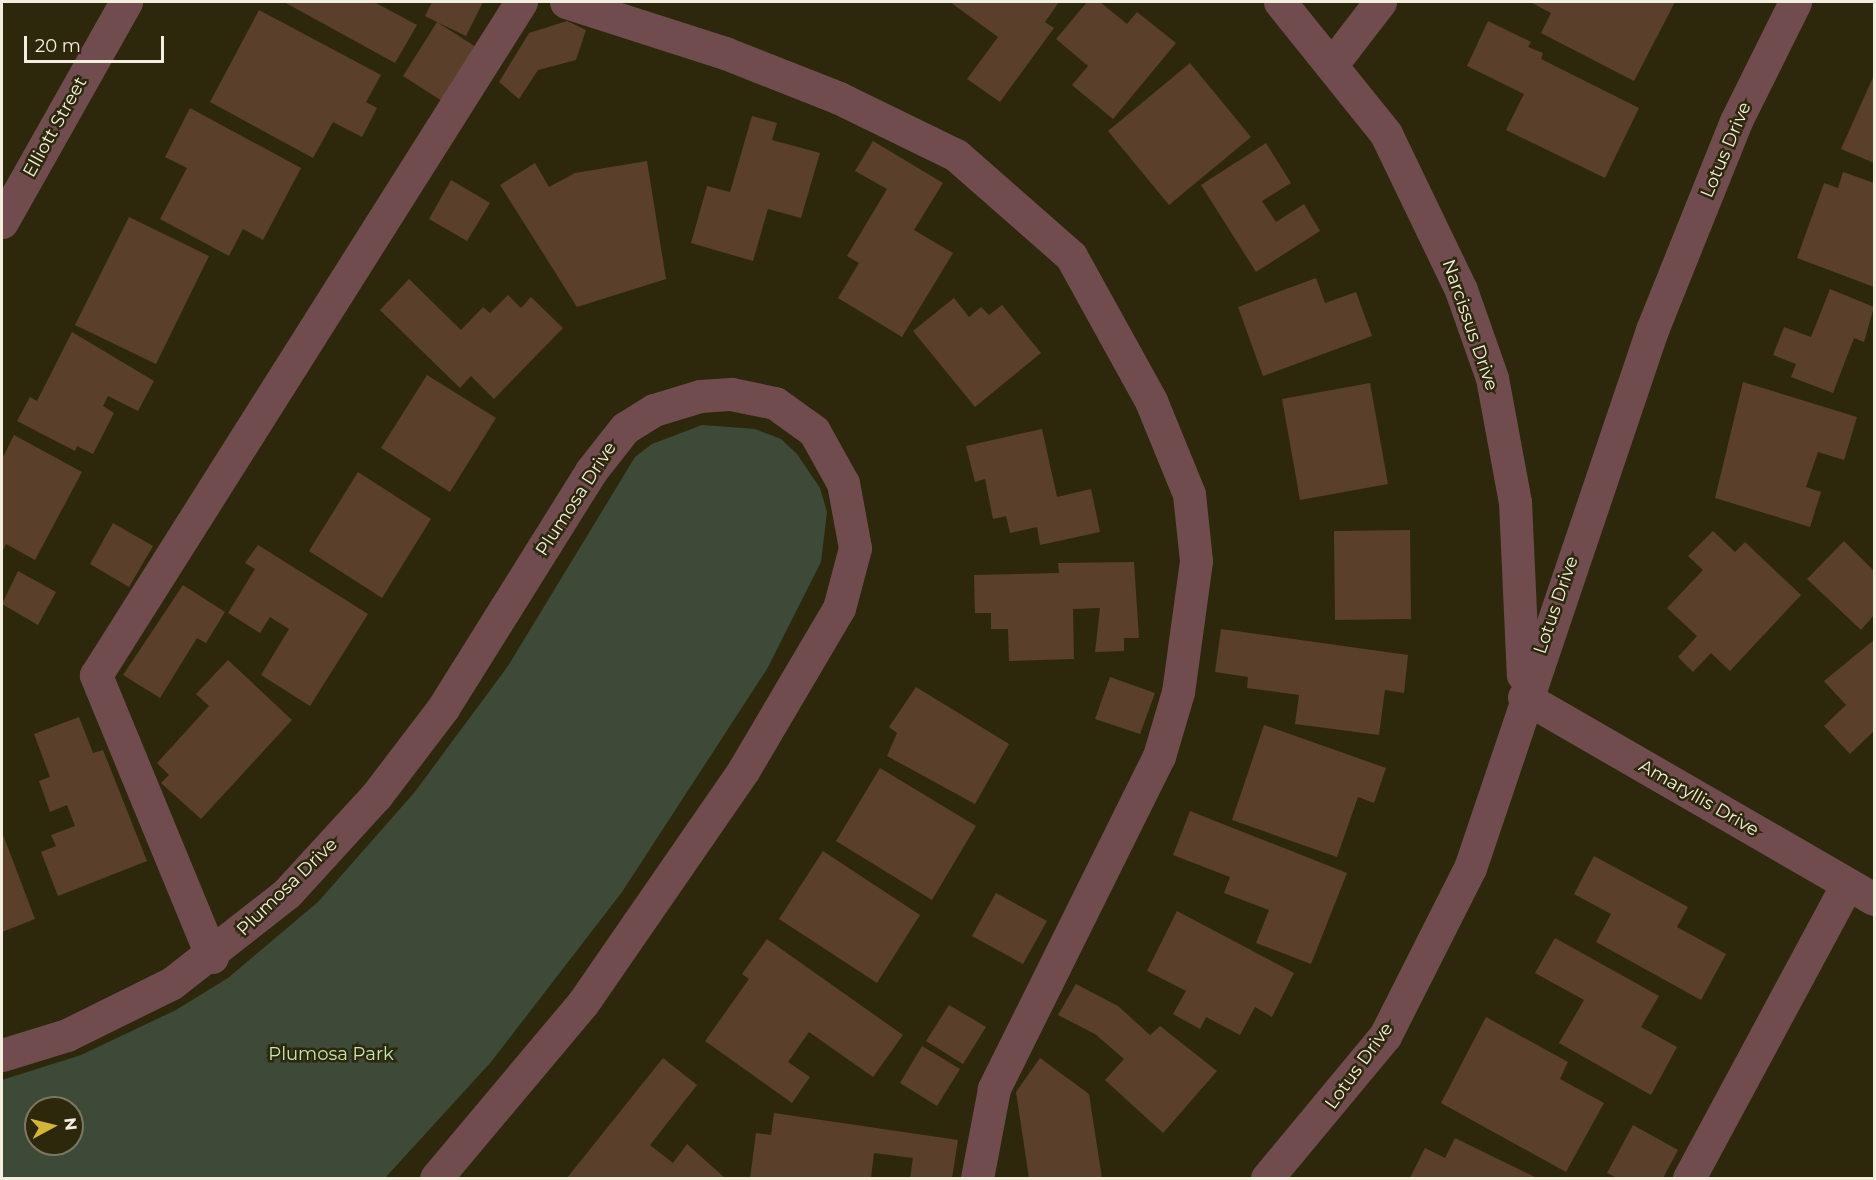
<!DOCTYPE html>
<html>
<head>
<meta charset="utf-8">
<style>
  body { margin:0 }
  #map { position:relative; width:1876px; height:1180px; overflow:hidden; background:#2d280c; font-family:Montserrat,sans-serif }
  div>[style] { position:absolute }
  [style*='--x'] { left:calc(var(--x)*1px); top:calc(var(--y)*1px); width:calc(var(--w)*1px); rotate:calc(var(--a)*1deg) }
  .green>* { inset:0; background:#3d4a38 }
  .building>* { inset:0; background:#5a3f2a }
  .minor>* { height:33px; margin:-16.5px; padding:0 16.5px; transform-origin:16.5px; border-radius:16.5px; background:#704c4f }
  span { translate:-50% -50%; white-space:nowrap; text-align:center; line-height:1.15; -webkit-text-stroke:5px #2d280c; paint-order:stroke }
  .street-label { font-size:18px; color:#f2efde }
  .park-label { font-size:18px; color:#c1e8b4 }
  .frame { position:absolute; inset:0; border:3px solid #f2efde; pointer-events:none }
  .north { position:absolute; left:24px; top:1096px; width:60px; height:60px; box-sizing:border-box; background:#2d280c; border:2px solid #7c7860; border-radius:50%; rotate:83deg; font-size:16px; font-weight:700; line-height:24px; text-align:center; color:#f2efde }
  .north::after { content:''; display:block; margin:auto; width:21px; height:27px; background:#d2b635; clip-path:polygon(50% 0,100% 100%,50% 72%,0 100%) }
  .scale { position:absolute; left:24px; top:36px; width:140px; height:27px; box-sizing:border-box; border:3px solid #f2efde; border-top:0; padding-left:8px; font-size:18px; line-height:21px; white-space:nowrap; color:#f2efde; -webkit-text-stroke:4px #2d280c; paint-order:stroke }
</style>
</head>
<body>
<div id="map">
  <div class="green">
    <i style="clip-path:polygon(evenodd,702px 425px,755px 429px,781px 439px,797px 454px,820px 488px,827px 512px,821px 562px,767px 669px,622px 892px,491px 1062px,385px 1178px,2px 1178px,2px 1080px,81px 1055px,176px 1010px,228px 978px,318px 902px,414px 793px,508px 666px,635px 457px,652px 444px,702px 425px,36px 1108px,72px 1108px,72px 1144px,36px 1144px,36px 1108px)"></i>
  </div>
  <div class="building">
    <i style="clip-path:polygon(284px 2px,374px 2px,417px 25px,395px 63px)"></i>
    <i style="clip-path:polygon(432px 2px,483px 2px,466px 36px,437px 22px,476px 47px,442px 101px,403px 76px,437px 22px,425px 16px)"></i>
    <i style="clip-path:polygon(950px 2px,1059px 2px,1045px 22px,1054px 28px,1000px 102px,967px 79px,998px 37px)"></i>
    <i style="clip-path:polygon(1087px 2px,1100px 2px,1127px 24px,1137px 12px,1176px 43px,1113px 119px,1072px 85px,1088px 66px,1056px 39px)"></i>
    <i style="clip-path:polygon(1530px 2px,1675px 2px,1634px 81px,1541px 33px,1551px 13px)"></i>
    <i style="clip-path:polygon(259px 10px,381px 75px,366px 102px,377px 108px,362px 137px,333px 122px,313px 158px,210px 102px)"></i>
    <i style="clip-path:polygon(567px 21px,586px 30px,576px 60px,538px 70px,519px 99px,499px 82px,529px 33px)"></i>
    <i style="clip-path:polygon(1488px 21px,1531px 42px,1528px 47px,1543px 53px,1541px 59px,1639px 108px,1605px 178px,1506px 130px,1524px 94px,1467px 66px)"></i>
    <i style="clip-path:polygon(1190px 63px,1251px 137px,1169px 205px,1108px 131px)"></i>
    <i style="clip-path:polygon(1874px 75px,1874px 163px,1841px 149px)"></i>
    <i style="clip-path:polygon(190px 108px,301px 168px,263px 240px,243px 229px,229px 256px,160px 219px,187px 168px,165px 157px)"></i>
    <i style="clip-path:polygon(752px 116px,777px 123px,772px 140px,820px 153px,801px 218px,768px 209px,753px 261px,691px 243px,707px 186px,730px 192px)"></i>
    <i style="clip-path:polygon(873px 141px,943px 183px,914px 230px,953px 253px,902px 337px,838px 298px,859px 263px,847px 256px,887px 189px,855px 171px)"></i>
    <i style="clip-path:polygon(1266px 143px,1291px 183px,1262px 201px,1276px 222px,1304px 204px,1320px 231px,1256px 272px,1201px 185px)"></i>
    <i style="clip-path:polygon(647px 161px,666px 279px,577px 307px,500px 185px,535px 163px,549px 187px,575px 173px)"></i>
    <i style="clip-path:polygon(1843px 172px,1874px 183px,1874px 287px,1797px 258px,1824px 183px,1838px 188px)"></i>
    <i style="clip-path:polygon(451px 180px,490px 203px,467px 241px,429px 219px)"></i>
    <i style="clip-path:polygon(129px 217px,209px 256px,156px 364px,75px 325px)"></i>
    <i style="clip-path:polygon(1316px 278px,1325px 303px,1356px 292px,1372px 336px,1263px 376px,1238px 307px)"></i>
    <i style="clip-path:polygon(409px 279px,461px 330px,483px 307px,490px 313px,508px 295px,521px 308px,531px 297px,563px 328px,494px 399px,471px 376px,460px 388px,380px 310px)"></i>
    <i style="clip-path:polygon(1830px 289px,1874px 307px,1864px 342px,1854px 338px,1833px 393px,1791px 377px,1796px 364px,1773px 355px,1784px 327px,1811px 337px)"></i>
    <i style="clip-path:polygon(954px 298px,969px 317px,981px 307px,989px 315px,1002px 305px,1041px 353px,975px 407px,913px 331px)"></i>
    <i style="clip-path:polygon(72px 332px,154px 381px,138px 411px,108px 396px,103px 406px,114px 413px,93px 454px,77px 446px,75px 451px,17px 421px,30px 397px,37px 401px)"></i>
    <i style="clip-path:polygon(427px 375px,496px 418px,450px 492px,381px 448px)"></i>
    <i style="clip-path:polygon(1743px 382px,1857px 417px,1844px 460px,1818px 452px,1806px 487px,1821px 492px,1810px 527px,1715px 498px)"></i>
    <i style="clip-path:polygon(1370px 383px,1388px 484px,1300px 500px,1282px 399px)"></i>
    <i style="clip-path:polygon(1042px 429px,1057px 497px,1091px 489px,1100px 532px,1040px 545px,1037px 527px,1010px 533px,1006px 516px,993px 519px,985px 479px,975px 482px,966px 446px)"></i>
    <i style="clip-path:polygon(14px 435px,82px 472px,35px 560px,6px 544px,2px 552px,2px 459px)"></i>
    <i style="clip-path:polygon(358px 472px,431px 519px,382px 598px,309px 551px)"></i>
    <i style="clip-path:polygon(113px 523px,153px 546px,129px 587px,90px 564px)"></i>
    <i style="clip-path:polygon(1410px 530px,1411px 619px,1335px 620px,1334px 531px)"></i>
    <i style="clip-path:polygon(1713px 531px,1735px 552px,1745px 542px,1801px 595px,1730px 671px,1711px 653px,1693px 672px,1678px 657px,1697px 636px,1667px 608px,1703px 570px,1688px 556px)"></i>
    <i style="clip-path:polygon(1844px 541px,1874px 571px,1874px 615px,1861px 630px,1807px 579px)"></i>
    <i style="clip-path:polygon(258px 545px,368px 614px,310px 706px,261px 675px,289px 629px,270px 617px,260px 633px,228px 613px,255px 569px,245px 563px)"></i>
    <i style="clip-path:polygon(1134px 562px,1139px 638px,1124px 638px,1124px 651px,1095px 652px,1100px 608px,1073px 609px,1074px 659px,1009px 661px,1008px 629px,991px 629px,991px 613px,975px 613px,974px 575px,1059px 573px,1058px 563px)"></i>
    <i style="clip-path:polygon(18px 571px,56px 592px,38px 625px,2px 604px)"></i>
    <i style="clip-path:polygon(183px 585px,225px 612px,206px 643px,197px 638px,160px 698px,123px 675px)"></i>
    <i style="clip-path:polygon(1221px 629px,1408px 655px,1404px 693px,1385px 690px,1379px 735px,1295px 724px,1299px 695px,1247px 688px,1248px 677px,1215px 672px)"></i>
    <i style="clip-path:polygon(1874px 640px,1874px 731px,1850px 754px,1824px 726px,1846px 705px,1824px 681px)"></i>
    <i style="clip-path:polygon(228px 660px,292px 720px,201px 819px,161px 783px,169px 775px,157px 763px,209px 706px,196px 694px)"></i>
    <i style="clip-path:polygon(1110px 677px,1155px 693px,1140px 734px,1095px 719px)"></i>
    <i style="clip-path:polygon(916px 687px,1009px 744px,975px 804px,887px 756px,897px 733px,889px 727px)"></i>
    <i style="clip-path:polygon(79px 717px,93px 753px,103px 750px,147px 861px,58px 896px,41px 852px,56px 846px,51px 835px,75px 826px,67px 805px,50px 812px,39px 781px,50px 777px,34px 734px)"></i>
    <i style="clip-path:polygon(1264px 725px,1386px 768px,1374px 803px,1358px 797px,1337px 857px,1232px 820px)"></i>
    <i style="clip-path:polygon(880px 768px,976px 826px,932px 900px,836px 841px)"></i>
    <i style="clip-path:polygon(1190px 811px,1347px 873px,1311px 964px,1256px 943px,1269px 910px,1224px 893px,1230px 877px,1173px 855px)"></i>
    <i style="clip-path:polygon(2px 832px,35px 919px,2px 932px)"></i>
    <i style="clip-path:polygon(823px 851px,920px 915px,877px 983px,779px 919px)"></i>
    <i style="clip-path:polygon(1594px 856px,1688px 907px,1677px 927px,1726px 954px,1701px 1000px,1596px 942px,1611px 914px,1574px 894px)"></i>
    <i style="clip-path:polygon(996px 893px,1047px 921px,1023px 964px,972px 936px)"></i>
    <i style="clip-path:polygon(1177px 911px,1294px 973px,1272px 1017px,1255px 1007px,1240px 1035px,1206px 1017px,1200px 1029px,1173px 1014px,1186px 991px,1147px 971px)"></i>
    <i style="clip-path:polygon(1555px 938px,1659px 996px,1641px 1027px,1677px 1047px,1651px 1095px,1559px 1043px,1584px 1000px,1535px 973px)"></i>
    <i style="clip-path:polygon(767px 939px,903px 1035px,873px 1077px,809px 1032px,788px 1062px,810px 1077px,792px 1103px,705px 1041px,749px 979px,742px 974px)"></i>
    <i style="clip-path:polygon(1076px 984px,1118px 1006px,1150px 1035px,1160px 1026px,1217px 1071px,1163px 1133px,1105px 1080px,1124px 1059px,1095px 1034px,1058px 1015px)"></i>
    <i style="clip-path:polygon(949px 1005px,986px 1027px,963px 1064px,926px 1041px)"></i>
    <i style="clip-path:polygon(1486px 1017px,1568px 1062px,1560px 1079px,1604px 1103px,1566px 1172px,1441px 1103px)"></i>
    <i style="clip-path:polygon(922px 1046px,960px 1069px,937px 1106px,900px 1083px)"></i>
    <i style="clip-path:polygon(663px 1058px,697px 1085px,650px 1145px,673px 1163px,687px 1144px,725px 1178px,567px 1178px)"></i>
    <i style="clip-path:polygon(1040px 1058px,1089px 1094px,1102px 1178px,1029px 1178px,1016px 1092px)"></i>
    <i style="clip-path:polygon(774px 1113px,958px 1140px,952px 1178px,910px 1178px,913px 1158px,874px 1153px,871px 1178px,750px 1178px,756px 1133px,771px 1135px)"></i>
    <i style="clip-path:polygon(1633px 1125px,1678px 1150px,1663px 1178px,1617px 1178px,1607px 1173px)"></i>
    <i style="clip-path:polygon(1455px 1138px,1537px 1178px,1410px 1178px,1425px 1148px,1445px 1158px)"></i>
  </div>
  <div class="minor">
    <i style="--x:566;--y:2;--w:167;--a:17.8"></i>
    <i style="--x:725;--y:53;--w:123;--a:21.5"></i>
    <i style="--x:839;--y:98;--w:130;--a:26"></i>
    <i style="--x:956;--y:155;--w:153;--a:41.3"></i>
    <i style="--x:1071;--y:256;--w:166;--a:61.1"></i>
    <i style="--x:1151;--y:401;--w:100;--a:67.8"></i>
    <i style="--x:1189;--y:494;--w:67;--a:84"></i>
    <i style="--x:1196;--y:561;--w:132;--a:97.8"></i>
    <i style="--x:1178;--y:692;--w:67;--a:106.5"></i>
    <i style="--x:1159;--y:756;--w:372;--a:116.4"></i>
    <i style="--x:994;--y:1089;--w:91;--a:100.8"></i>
    <i style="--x:1280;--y:2;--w:169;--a:51.2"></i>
    <i style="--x:1386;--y:134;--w:173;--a:64.3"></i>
    <i style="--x:1461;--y:290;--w:93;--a:70.6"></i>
    <i style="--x:1492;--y:378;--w:126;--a:79.5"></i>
    <i style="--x:1515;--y:502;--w:173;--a:87.4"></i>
    <i style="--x:1333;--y:63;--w:77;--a:-52.4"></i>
    <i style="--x:2;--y:222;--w:253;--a:-60.6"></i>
    <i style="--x:1524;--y:697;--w:404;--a:30"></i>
    <i style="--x:212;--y:957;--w:305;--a:-112.4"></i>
    <i style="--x:96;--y:675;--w:796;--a:-57.73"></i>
    <i style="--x:2;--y:1055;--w:68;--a:-17.1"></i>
    <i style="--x:67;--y:1035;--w:117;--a:-26.3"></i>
    <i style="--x:172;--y:983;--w:146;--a:-38"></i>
    <i style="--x:287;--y:893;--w:132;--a:-47.5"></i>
    <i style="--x:376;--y:796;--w:111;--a:-52.7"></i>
    <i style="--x:443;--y:708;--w:279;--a:-58"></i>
    <i style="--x:591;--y:471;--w:55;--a:-51.7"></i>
    <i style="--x:625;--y:428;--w:34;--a:-32"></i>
    <i style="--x:654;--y:410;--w:48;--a:-16.9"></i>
    <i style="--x:700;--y:396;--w:31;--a:-4"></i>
    <i style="--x:731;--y:394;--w:45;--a:11.6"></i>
    <i style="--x:775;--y:403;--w:48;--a:35.7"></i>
    <i style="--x:814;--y:431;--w:60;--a:60.9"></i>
    <i style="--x:843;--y:483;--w:66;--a:79.5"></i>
    <i style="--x:855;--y:548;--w:62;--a:104.9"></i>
    <i style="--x:839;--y:608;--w:189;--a:120.5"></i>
    <i style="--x:743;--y:771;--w:283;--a:124.6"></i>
    <i style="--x:582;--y:1004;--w:227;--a:130"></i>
    <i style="--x:1267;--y:1178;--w:185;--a:-50.3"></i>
    <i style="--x:1385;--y:1036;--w:188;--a:-63.2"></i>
    <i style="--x:1470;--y:868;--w:568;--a:-71.31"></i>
    <i style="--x:1652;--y:330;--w:225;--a:-68.1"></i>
    <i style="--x:1736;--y:121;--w:133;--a:-63.6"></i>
    <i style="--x:1689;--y:1178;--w:334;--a:-61.7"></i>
  </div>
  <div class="street-label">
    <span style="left:55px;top:127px;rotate:-61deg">Elliott Street</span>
    <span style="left:1726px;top:150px;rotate:-67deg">Lotus Drive</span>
    <span style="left:1470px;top:325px;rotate:71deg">Narcissus Drive</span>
    <span style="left:576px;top:499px;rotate:-57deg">Plumosa Drive</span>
    <span style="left:1556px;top:605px;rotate:-71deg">Lotus Drive</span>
    <span style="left:1699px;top:798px;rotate:30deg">Amaryllis Drive</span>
    <span style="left:287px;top:887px;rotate:-44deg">Plumosa Drive</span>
    <span style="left:1359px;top:1066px;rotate:-54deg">Lotus Drive</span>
  </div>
  <div class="park-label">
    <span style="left:331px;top:1054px">Plumosa Park</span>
  </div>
  <div class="frame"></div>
  <div class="north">N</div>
  <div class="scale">20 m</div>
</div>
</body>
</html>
